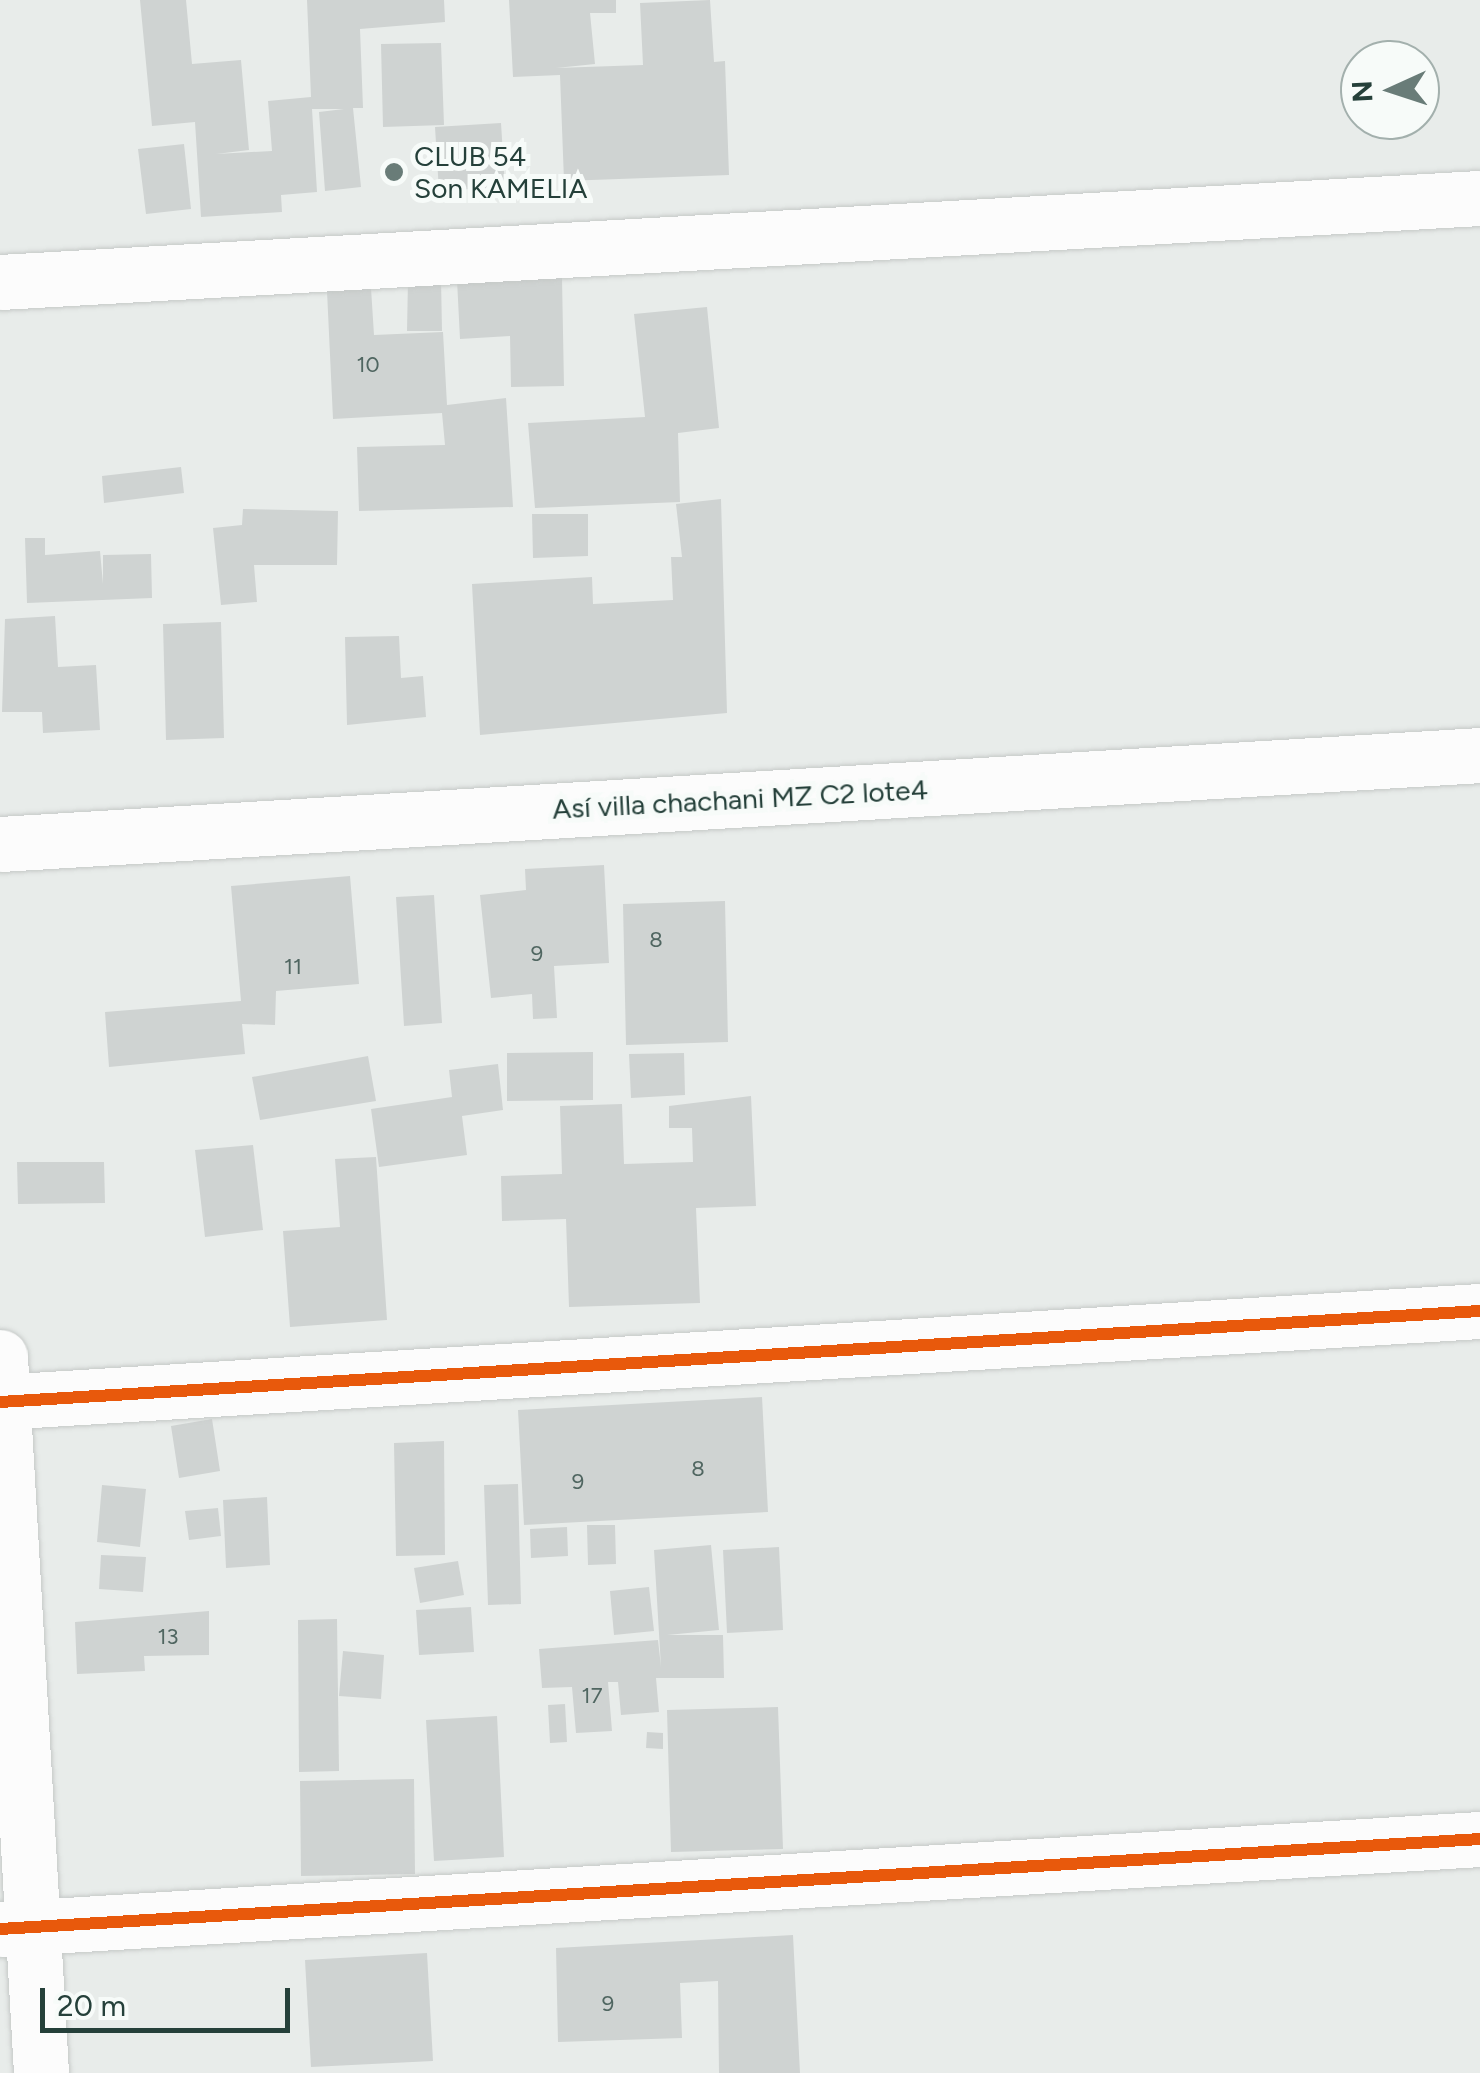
<!DOCTYPE html>
<html>
<head>
<meta charset="utf-8">
<style>
  body { margin:0 }
  #map { position:relative; width:1480px; height:2073px; overflow:hidden; background:#e8ecea; font-family:Figtree,sans-serif }
  div>[style] { position:absolute }
  [style*='--x'] { left:calc(var(--x)*1px); top:calc(var(--y)*1px); width:calc(var(--w)*1px); rotate:calc(var(--a)*1deg) }
  .building>* { inset:0; background:#cfd3d2 }
  .roads { filter:drop-shadow(0 0 2px #c5c9c7) drop-shadow(0 0 2px #c5c9c7) }
  .minor>* { height:55px; margin:-27.5px; padding:0 27.5px; transform-origin:27.5px; border-radius:27.5px; background:#fcfcfc }
  .cycleway>* { height:12px; margin:-6px; padding:0 6px; transform-origin:6px; border-radius:6px; background:#e8590c }
  .dots>* { width:28px; height:28px; translate:-50% -50%; box-sizing:border-box; border:5px solid #f7fbf9; border-radius:50% }
  span { translate:-50% -50%; white-space:nowrap; text-align:center; line-height:1.15; -webkit-text-stroke:10px #f7fbf9; paint-order:stroke }
  .number-label { font-size:22px; color:#506661 }
  .number-label span { -webkit-text-stroke-width:0 }
  .poi-label { font-size:28px; color:#25403a }
  .left { translate:0 -50%; text-align:left }
  .street-label { font-size:28px; color:#25403a }
  .north { position:absolute; left:1340px; top:40px; width:100px; height:100px; box-sizing:border-box; background:#f7fbf9; border:2px solid #a3b0ad; border-radius:50%; rotate:267deg; font-size:28px; font-weight:700; line-height:40px; text-align:center; color:#25403a }
  .north::after { content:''; display:block; margin:auto; width:35px; height:45px; background:#697c78; clip-path:polygon(50% 0,100% 100%,50% 72%,0 100%) }
  .scale { position:absolute; left:40px; top:1988px; width:250px; height:45px; box-sizing:border-box; border:5px solid #25403a; border-top:0; padding-left:12px; font-size:30px; line-height:35px; white-space:nowrap; color:#25403a; -webkit-text-stroke:8px #f7fbf9; paint-order:stroke }
</style>
</head>
<body>
<div id="map">
  <div class="building">
    <i style="clip-path:polygon(140px 0,186px 0,192px 64px,241px 60px,249px 150px,216px 154px,272px 151px,268px 101px,311px 97px,307px 0,444px 0,445px 22px,360px 29px,363px 108px,353px 108px,361px 187px,325px 191px,319px 112px,344px 109px,312px 109px,317px 192px,281px 195px,282px 212px,201px 217px,195px 122px,152px 126px)"></i>
    <i style="clip-path:polygon(509px 0,616px 0,616px 13px,590px 13px,595px 64px,556px 68px,643px 65px,640px 3px,710px 0,714px 62px,725px 61px,729px 175px,564px 181px,560px 75px,513px 77px)"></i>
    <i style="clip-path:polygon(441px 43px,444px 125px,383px 127px,381px 44px)"></i>
    <i style="clip-path:polygon(501px 123px,505px 187px,439px 191px,435px 127px)"></i>
    <i style="clip-path:polygon(184px 144px,191px 209px,146px 214px,138px 149px)"></i>
    <i style="clip-path:polygon(562px 278px,564px 386px,511px 387px,510px 336px,460px 339px,457px 280px)"></i>
    <i style="clip-path:polygon(441px 279px,442px 331px,407px 331px,408px 280px)"></i>
    <i style="clip-path:polygon(371px 288px,374px 335px,443px 332px,447px 405px,506px 398px,513px 507px,359px 511px,357px 447px,445px 445px,442px 413px,333px 419px,327px 291px)"></i>
    <i style="clip-path:polygon(707px 307px,719px 428px,678px 433px,680px 502px,535px 508px,528px 423px,645px 417px,634px 314px)"></i>
    <i style="clip-path:polygon(181px 467px,184px 493px,104px 503px,102px 476px)"></i>
    <i style="clip-path:polygon(721px 499px,727px 713px,480px 735px,472px 584px,592px 577px,593px 604px,673px 600px,671px 557px,682px 557px,676px 504px)"></i>
    <i style="clip-path:polygon(243px 509px,338px 511px,337px 565px,254px 565px,257px 602px,221px 605px,213px 528px,242px 525px)"></i>
    <i style="clip-path:polygon(532px 514px,588px 514px,588px 556px,533px 558px)"></i>
    <i style="clip-path:polygon(25px 538px,45px 538px,45px 555px,100px 551px,103px 584px,103px 555px,151px 554px,152px 598px,27px 603px)"></i>
    <i style="clip-path:polygon(55px 616px,58px 667px,96px 665px,100px 730px,43px 733px,42px 712px,2px 712px,5px 619px)"></i>
    <i style="clip-path:polygon(221px 622px,224px 738px,166px 740px,163px 624px)"></i>
    <i style="clip-path:polygon(399px 636px,401px 678px,423px 676px,426px 717px,347px 725px,345px 637px)"></i>
    <i style="clip-path:polygon(604px 865px,609px 963px,554px 966px,557px 1018px,533px 1019px,532px 994px,491px 998px,480px 895px,526px 890px,525px 869px)"></i>
    <i style="clip-path:polygon(350px 876px,359px 984px,276px 991px,275px 1025px,242px 1024px,245px 1054px,109px 1067px,105px 1012px,241px 1001px,231px 886px)"></i>
    <i style="clip-path:polygon(434px 895px,442px 1023px,404px 1026px,396px 897px)"></i>
    <i style="clip-path:polygon(725px 901px,728px 1042px,626px 1045px,623px 904px)"></i>
    <i style="clip-path:polygon(593px 1052px,593px 1100px,507px 1101px,507px 1053px)"></i>
    <i style="clip-path:polygon(684px 1053px,685px 1095px,631px 1098px,629px 1054px)"></i>
    <i style="clip-path:polygon(368px 1056px,376px 1101px,260px 1120px,252px 1077px)"></i>
    <i style="clip-path:polygon(498px 1064px,503px 1110px,462px 1116px,467px 1155px,379px 1167px,371px 1109px,452px 1097px,449px 1070px)"></i>
    <i style="clip-path:polygon(751px 1096px,756px 1206px,696px 1208px,700px 1303px,569px 1307px,566px 1219px,502px 1221px,501px 1176px,562px 1174px,560px 1106px,622px 1104px,624px 1164px,693px 1162px,692px 1128px,669px 1128px,669px 1106px)"></i>
    <i style="clip-path:polygon(253px 1145px,263px 1230px,205px 1237px,195px 1150px)"></i>
    <i style="clip-path:polygon(376px 1157px,387px 1320px,290px 1327px,283px 1231px,340px 1227px,335px 1159px)"></i>
    <i style="clip-path:polygon(17px 1162px,104px 1162px,105px 1203px,18px 1204px)"></i>
    <i style="clip-path:polygon(762px 1397px,768px 1512px,524px 1525px,518px 1410px)"></i>
    <i style="clip-path:polygon(212px 1419px,220px 1471px,179px 1478px,171px 1426px)"></i>
    <i style="clip-path:polygon(444px 1441px,445px 1555px,396px 1556px,394px 1443px)"></i>
    <i style="clip-path:polygon(518px 1484px,521px 1604px,488px 1605px,484px 1485px)"></i>
    <i style="clip-path:polygon(102px 1485px,146px 1489px,140px 1547px,97px 1542px)"></i>
    <i style="clip-path:polygon(267px 1497px,270px 1565px,226px 1568px,223px 1500px)"></i>
    <i style="clip-path:polygon(218px 1508px,221px 1536px,189px 1540px,185px 1511px)"></i>
    <i style="clip-path:polygon(587px 1525px,615px 1525px,616px 1564px,588px 1565px)"></i>
    <i style="clip-path:polygon(567px 1527px,568px 1556px,531px 1558px,530px 1529px)"></i>
    <i style="clip-path:polygon(711px 1545px,719px 1630px,667px 1635px,723px 1635px,724px 1678px,656px 1678px,659px 1712px,621px 1715px,618px 1682px,608px 1682px,612px 1731px,576px 1733px,572px 1687px,542px 1688px,539px 1649px,658px 1640px,661px 1667px,654px 1550px)"></i>
    <i style="clip-path:polygon(779px 1547px,783px 1630px,727px 1633px,723px 1550px)"></i>
    <i style="clip-path:polygon(101px 1555px,146px 1557px,143px 1592px,99px 1589px)"></i>
    <i style="clip-path:polygon(458px 1561px,464px 1595px,420px 1603px,414px 1568px)"></i>
    <i style="clip-path:polygon(649px 1587px,654px 1631px,614px 1635px,610px 1591px)"></i>
    <i style="clip-path:polygon(471px 1607px,474px 1652px,419px 1655px,416px 1610px)"></i>
    <i style="clip-path:polygon(209px 1611px,209px 1655px,144px 1656px,145px 1671px,77px 1674px,75px 1622px)"></i>
    <i style="clip-path:polygon(337px 1619px,339px 1771px,299px 1772px,298px 1620px)"></i>
    <i style="clip-path:polygon(343px 1651px,384px 1655px,381px 1699px,339px 1696px)"></i>
    <i style="clip-path:polygon(565px 1704px,567px 1742px,550px 1743px,548px 1705px)"></i>
    <i style="clip-path:polygon(778px 1707px,783px 1849px,671px 1852px,667px 1710px)"></i>
    <i style="clip-path:polygon(497px 1716px,504px 1857px,434px 1861px,426px 1720px)"></i>
    <i style="clip-path:polygon(647px 1732px,663px 1733px,663px 1749px,646px 1748px)"></i>
    <i style="clip-path:polygon(414px 1779px,415px 1874px,301px 1876px,300px 1781px)"></i>
    <i style="clip-path:polygon(793px 1935px,800px 2073px,719px 2073px,718px 1981px,680px 1983px,682px 2038px,558px 2042px,556px 1948px)"></i>
    <i style="clip-path:polygon(427px 1953px,433px 2061px,311px 2067px,305px 1960px)"></i>
  </div>
  <div class="roads">
    <div class="minor">
      <i style="--x:0;--y:282;--w:1482;--a:-3.25"></i>
      <i style="--x:0;--y:844;--w:1483;--a:-3.44"></i>
      <i style="--x:0;--y:1357;--w:717;--a:86.72"></i>
      <i style="--x:0;--y:1402;--w:1483;--a:-3.52"></i>
      <i style="--x:0;--y:1929;--w:1483;--a:-3.48"></i>
    </div>
  </div>
  <div class="cycleway">
    <i style="--x:0;--y:1402;--w:1483;--a:-3.52"></i>
    <i style="--x:0;--y:1929;--w:1483;--a:-3.48"></i>
  </div>
  <div class="dots">
    <i style="left:394px;top:172px;background:#697c78"></i>
  </div>
  <div class="number-label">
    <span style="left:368px;top:365px">10</span>
    <span style="left:656px;top:940px">8</span>
    <span style="left:537px;top:954px">9</span>
    <span style="left:293px;top:967px">11</span>
    <span style="left:698px;top:1469px">8</span>
    <span style="left:578px;top:1482px">9</span>
    <span style="left:168px;top:1637px">13</span>
    <span style="left:592px;top:1696px">17</span>
    <span style="left:608px;top:2004px">9</span>
  </div>
  <div class="poi-label">
    <span class="left" style="left:414px;top:172px">CLUB 54<br>Son KAMELIA</span>
  </div>
  <div class="street-label">
    <span style="left:740px;top:799px;rotate:-3deg">Así villa chachani MZ C2 lote4</span>
  </div>
  <div class="north">N</div>
  <div class="scale">20 m</div>
</div>
</body>
</html>
